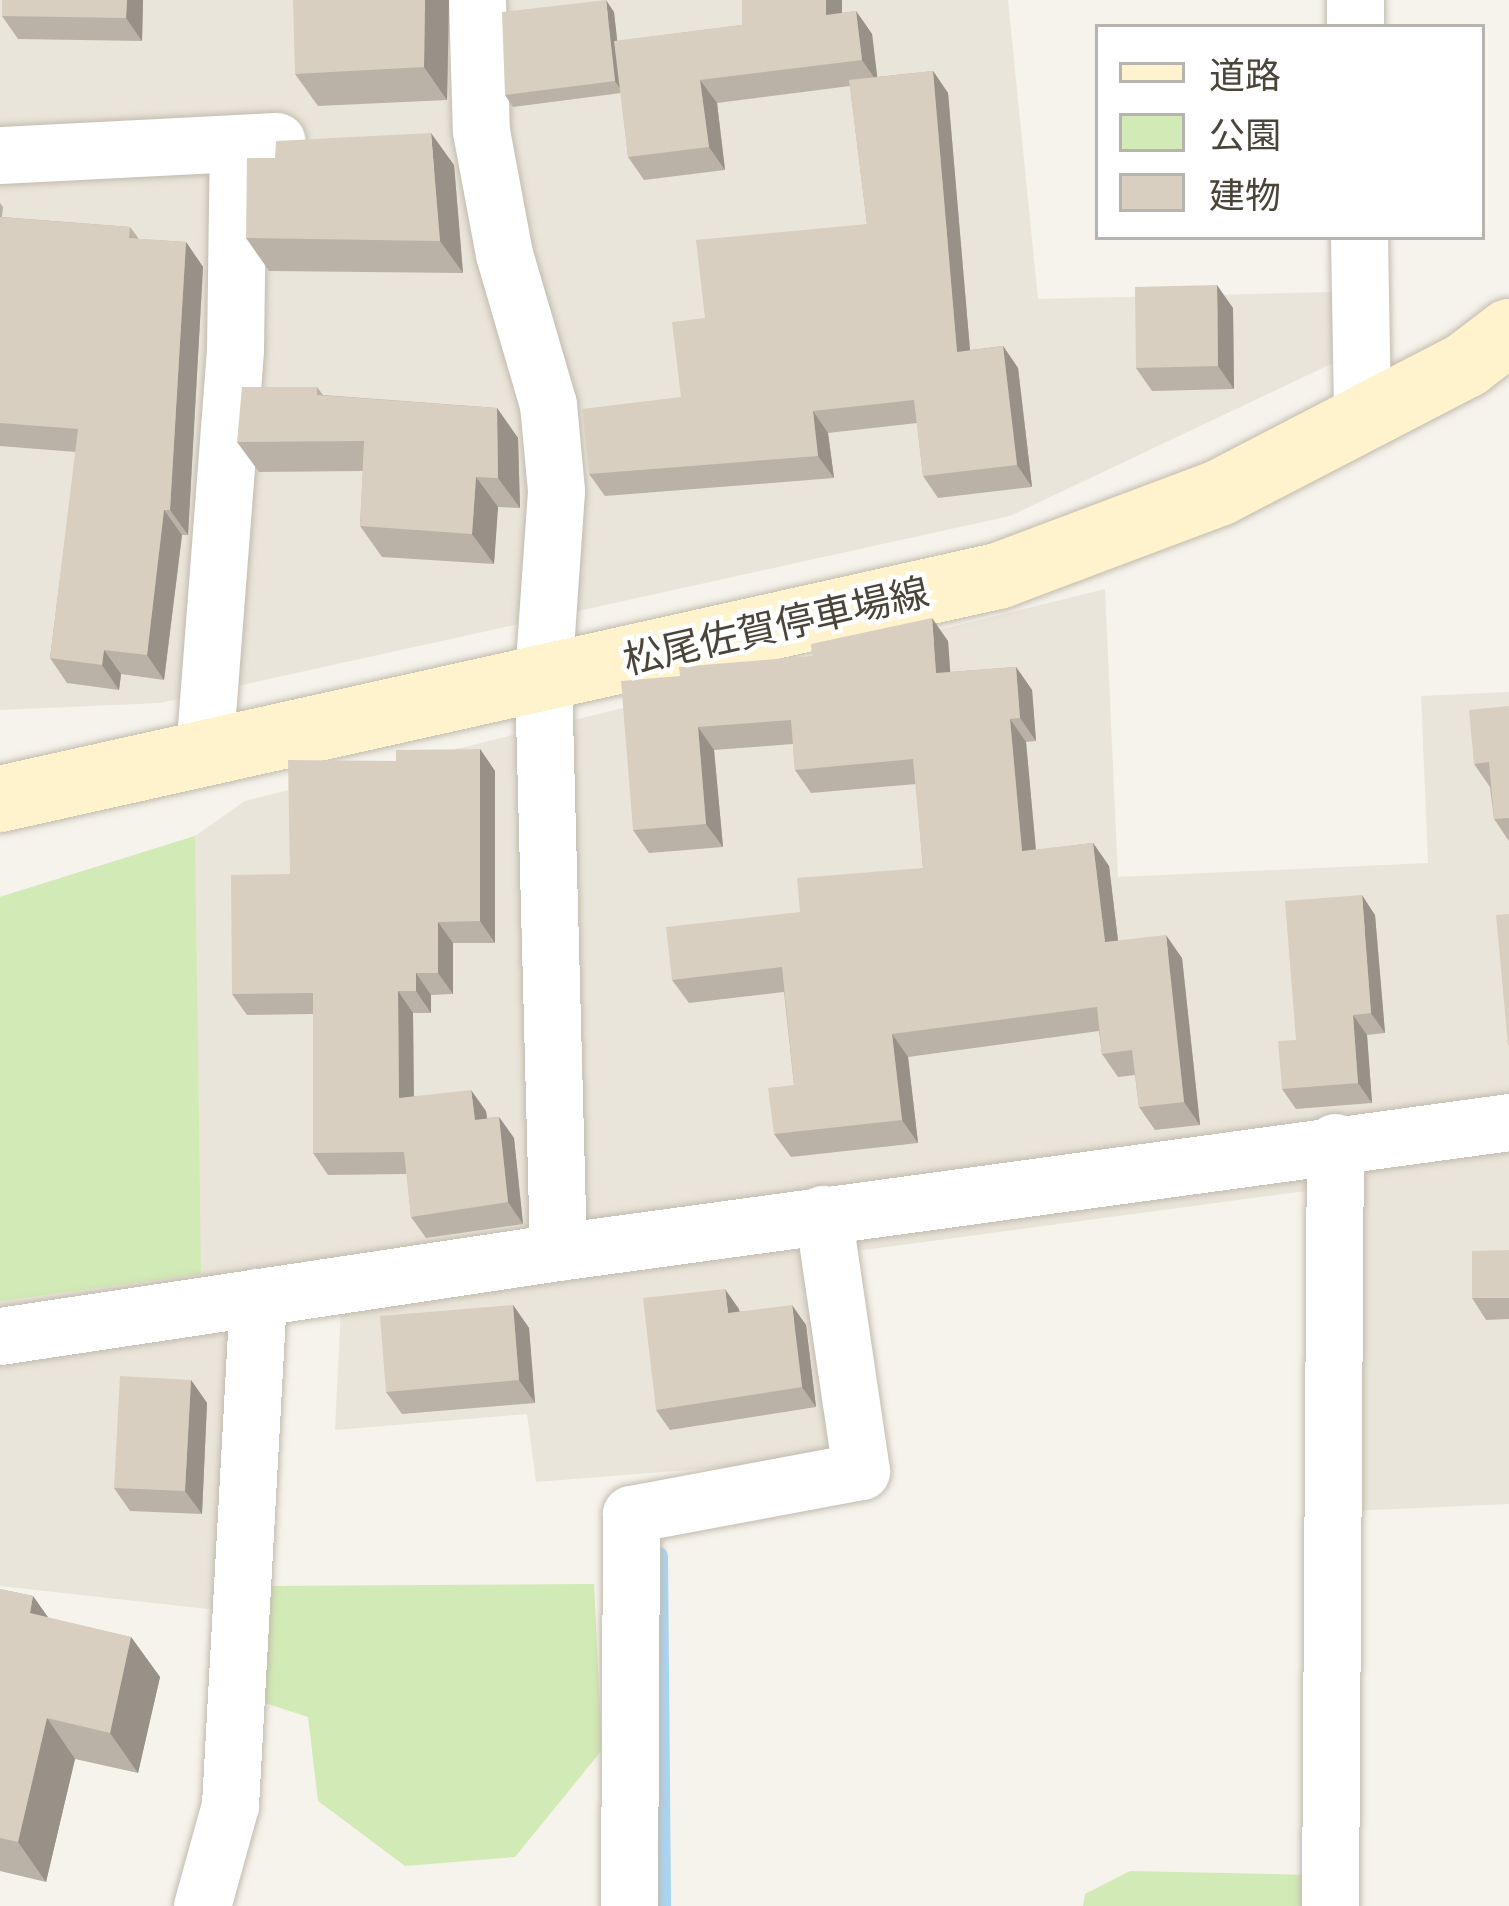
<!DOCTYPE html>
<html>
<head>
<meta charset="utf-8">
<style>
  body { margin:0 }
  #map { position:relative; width:1509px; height:1906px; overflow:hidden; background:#f6f3ec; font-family:Montserrat,"Noto Sans JP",sans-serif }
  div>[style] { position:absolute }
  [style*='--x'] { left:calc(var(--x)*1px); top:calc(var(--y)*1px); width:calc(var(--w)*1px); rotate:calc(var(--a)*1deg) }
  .residential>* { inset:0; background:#eae5da }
  .green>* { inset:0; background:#d2eab5 }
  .stream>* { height:18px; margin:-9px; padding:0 9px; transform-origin:9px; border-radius:9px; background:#a9d4f2 }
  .roads { filter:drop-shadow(0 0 3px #c2bbae) drop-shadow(0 0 3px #c2bbae) }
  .minor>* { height:57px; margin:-28.5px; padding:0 28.5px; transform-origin:28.5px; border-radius:28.5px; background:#fff }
  .secondary>* { height:66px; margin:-33px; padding:0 33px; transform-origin:33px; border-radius:33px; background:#fff3cd }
  .wall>* { inset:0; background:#bab2a6 }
  .shaded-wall>* { inset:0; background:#979187 }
  .building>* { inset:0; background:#d8cfc1 }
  span { translate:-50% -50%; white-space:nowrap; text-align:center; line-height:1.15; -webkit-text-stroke:9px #fff; paint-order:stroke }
  .street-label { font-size:39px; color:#4b4439 }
  .legend { position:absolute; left:1095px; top:24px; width:390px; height:216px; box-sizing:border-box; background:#fff; border:3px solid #b7b4b0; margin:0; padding:15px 21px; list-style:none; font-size:36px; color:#4b4439 }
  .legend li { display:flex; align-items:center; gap:24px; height:60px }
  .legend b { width:60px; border:3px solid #b7b4b0 }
</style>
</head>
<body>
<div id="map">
  <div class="residential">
    <i style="clip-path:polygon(0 0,1008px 0,1038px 299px,1332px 292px,1346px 357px,1010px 516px,160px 703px,0 710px)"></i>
    <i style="clip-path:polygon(1105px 589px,1118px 877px,1428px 863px,1421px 696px,1509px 692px,1509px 1504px,1350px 1511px,1314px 1190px,804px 1258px,841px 1458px,536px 1482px,527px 1414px,335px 1430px,341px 1308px,270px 1322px,226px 1611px,0 1586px,0 897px,195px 836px,245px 801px)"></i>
  </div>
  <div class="green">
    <i style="clip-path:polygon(195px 836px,201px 1274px,0 1301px,0 897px)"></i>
    <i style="clip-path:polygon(594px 1584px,602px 1750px,515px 1857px,405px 1866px,318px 1801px,308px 1717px,249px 1698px,263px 1586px)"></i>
    <i style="clip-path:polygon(1130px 1871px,1314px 1875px,1313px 1906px,1083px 1906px,1085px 1894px)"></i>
  </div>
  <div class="stream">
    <i style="--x:659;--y:1556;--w:350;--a:89.5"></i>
  </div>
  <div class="roads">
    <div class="minor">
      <i style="--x:477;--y:0;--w:131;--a:88.3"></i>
      <i style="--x:481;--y:131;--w:125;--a:79.4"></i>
      <i style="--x:504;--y:254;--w:156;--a:73.7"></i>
      <i style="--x:548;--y:404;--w:87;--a:84.7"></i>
      <i style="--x:556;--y:491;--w:187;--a:94"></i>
      <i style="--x:543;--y:678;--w:574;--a:88.5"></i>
      <i style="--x:558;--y:1252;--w:960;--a:-7.78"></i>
      <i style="--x:1355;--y:0;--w:27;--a:90"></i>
      <i style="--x:0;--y:155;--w:277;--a:-2.9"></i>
      <i style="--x:1359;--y:237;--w:178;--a:89"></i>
      <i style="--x:204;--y:753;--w:405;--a:-85.6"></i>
      <i style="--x:235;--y:349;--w:206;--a:-89.2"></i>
      <i style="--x:0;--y:1336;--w:564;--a:-8.56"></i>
      <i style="--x:202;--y:1906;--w:105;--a:-74.5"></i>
      <i style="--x:230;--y:1805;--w:509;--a:-86.85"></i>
      <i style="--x:629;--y:1906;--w:392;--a:-89.7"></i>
      <i style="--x:631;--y:1514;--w:234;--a:-10.6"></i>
      <i style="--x:861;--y:1471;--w:260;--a:-98.4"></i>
      <i style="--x:1330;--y:1906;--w:764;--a:-89.63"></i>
    </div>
    <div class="secondary">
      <i style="--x:0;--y:799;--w:1023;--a:-12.6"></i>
      <i style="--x:998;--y:576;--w:236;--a:-20.6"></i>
      <i style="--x:1219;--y:493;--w:278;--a:-27.4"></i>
      <i style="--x:1466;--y:365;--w:54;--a:-37.5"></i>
    </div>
  </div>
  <div class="wall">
    <i style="clip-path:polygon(143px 0,142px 41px,18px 39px,2px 16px)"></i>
    <i style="clip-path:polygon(449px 0,447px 100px,318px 106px,295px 74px)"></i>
    <i style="clip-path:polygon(742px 0,842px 0,842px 13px,856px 11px,872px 34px,877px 77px,933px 71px,948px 93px,970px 350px,1003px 346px,1018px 368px,1032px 487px,938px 498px,923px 476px,917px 423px,828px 433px,834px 478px,605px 496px,589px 474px,681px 397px,705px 318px,867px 224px,850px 86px,717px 103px,725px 170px,644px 180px,628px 157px,621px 93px,513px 107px,505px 95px,614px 12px,617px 41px,742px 25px)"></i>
    <i style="clip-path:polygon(454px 165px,463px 273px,269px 271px,246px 238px)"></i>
    <i style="clip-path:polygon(0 203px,3px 207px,2px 217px,130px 227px,139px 239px,186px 242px,203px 267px,188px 535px,182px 535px,164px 680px,121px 674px,119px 690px,67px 683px,50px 658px,76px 452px,0 446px)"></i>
    <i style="clip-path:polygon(1233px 308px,1234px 389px,1152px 391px,1136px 368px)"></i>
    <i style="clip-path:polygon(317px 387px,323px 395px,497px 408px,518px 438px,520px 508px,498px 507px,494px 564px,382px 557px,360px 526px,363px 471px,259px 472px,237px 442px)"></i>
    <i style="clip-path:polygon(948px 641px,950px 672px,1016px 667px,1032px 690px,1036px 741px,1026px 742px,1036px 850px,1093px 843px,1109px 866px,1118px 941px,1182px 958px,1200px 1125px,1155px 1130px,1139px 1107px,1135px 1075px,1118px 1077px,1102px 1054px,1099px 1031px,908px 1057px,918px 1143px,791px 1157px,774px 1134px,794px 1085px,784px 992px,689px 1003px,672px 980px,800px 912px,923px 868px,916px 784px,811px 793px,795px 770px,793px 744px,714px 750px,723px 847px,649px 853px,633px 830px,680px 676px,812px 656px)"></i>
    <i style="clip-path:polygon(1509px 706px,1509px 841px,1494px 819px,1490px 787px,1474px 764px)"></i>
    <i style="clip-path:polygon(480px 749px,495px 771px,495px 943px,453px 943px,453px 994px,431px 995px,431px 1013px,413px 1013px,414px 1096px,486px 1111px,487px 1118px,499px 1117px,514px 1138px,523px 1224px,426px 1238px,411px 1217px,407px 1174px,328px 1175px,313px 1153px,313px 1014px,247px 1015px,232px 994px,290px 874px,396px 761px)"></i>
    <i style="clip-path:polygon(1375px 915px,1385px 1033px,1367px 1035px,1372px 1103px,1296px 1109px,1282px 1089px,1296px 1040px)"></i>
    <i style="clip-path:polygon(1509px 1250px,1509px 1319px,1486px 1320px,1472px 1298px)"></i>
    <i style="clip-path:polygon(513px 1305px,529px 1328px,535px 1403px,402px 1414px,386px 1392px)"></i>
    <i style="clip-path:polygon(739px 1309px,739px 1311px,806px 1325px,816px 1407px,670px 1430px,656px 1410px)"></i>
    <i style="clip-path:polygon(191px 1380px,207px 1403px,202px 1514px,130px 1511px,114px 1488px)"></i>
    <i style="clip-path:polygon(0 1589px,33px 1596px,48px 1618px,131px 1637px,160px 1677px,138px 1773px,75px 1759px,46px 1882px,0 1871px)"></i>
  </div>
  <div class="shaded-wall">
    <i style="clip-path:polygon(127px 0,143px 0,142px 41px,126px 18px)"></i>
    <i style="clip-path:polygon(425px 0,449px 0,447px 100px,424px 67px)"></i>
    <i style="clip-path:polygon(606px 0,614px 12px,623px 93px,615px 81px)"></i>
    <i style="clip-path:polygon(826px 0,842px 0,842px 38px,826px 15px)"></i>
    <i style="clip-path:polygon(856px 11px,872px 34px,878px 83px,862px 60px)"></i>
    <i style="clip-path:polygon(933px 71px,948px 93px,972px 374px,957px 352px)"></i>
    <i style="clip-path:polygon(700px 80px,717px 103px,725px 170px,709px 147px)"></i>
    <i style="clip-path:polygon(431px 133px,454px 165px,463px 273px,440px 241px)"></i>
    <i style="clip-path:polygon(186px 242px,203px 267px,188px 535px,170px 510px)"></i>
    <i style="clip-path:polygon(1217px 285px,1233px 308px,1234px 389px,1218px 366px)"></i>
    <i style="clip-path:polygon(1003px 346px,1018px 368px,1032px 487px,1017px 465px)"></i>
    <i style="clip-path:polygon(497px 408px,518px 438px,520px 508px,498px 478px)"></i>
    <i style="clip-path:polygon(813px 411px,828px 433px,834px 478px,818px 456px)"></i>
    <i style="clip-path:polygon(476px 477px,498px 507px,494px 564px,472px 534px)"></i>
    <i style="clip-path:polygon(164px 510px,182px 535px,164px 680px,147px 655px)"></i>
    <i style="clip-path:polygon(932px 618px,948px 641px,952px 696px,936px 673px)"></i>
    <i style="clip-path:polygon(104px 650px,121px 674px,119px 690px,102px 665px)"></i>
    <i style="clip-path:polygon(1016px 667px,1032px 690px,1036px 741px,1020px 718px)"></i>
    <i style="clip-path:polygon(1010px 719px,1026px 742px,1038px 874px,1022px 851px)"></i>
    <i style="clip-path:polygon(698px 727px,714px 750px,723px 847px,706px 824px)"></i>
    <i style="clip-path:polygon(480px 749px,495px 771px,495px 943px,480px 921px)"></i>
    <i style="clip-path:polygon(1093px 843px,1109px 866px,1121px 965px,1105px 942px)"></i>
    <i style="clip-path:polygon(1362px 895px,1375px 915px,1385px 1033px,1371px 1013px)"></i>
    <i style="clip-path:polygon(438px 922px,453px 943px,453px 994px,438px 973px)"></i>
    <i style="clip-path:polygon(1166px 935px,1182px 958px,1200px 1125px,1184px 1102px)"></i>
    <i style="clip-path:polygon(416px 973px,431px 995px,431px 1013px,416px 991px)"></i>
    <i style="clip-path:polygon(398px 991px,413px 1013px,414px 1119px,399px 1098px)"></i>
    <i style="clip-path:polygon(1353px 1015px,1367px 1035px,1372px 1103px,1358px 1083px)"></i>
    <i style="clip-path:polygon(892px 1034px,908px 1057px,918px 1143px,902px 1120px)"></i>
    <i style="clip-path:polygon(471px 1090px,486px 1111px,490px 1142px,475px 1120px)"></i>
    <i style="clip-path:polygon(499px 1117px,514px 1138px,523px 1224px,508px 1202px)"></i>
    <i style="clip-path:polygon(725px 1289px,739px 1309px,742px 1333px,728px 1313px)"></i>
    <i style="clip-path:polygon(513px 1305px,529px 1328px,535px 1403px,519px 1380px)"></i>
    <i style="clip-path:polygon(792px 1305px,806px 1325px,816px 1407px,802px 1387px)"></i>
    <i style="clip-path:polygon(191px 1380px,207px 1403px,202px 1514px,185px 1491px)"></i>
    <i style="clip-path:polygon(33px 1596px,62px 1637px,30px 1613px)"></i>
    <i style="clip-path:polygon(131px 1637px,160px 1677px,138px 1773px,110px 1733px)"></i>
    <i style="clip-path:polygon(47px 1718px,75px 1759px,46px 1882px,18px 1842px)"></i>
  </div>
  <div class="building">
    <i style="clip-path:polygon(2px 0,127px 0,126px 18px,2px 16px)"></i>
    <i style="clip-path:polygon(293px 0,425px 0,424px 67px,295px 74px)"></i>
    <i style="clip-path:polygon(606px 0,615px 81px,505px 95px,502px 12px)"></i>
    <i style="clip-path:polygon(742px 0,826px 0,826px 15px,856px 11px,862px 60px,700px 80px,709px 147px,628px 157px,614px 41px,742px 25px)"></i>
    <i style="clip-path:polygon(933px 71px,957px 352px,1003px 346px,1017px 465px,923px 476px,914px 400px,813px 411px,818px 456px,589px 474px,582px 409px,681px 397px,672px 322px,705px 318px,696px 240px,867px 224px,849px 80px)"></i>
    <i style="clip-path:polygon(431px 133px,440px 241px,246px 238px,247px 158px,275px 158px,276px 141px)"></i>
    <i style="clip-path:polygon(0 217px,130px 227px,129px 238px,186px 242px,170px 510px,164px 510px,147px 655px,104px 650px,102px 665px,50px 658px,78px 429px,0 423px)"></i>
    <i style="clip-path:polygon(1217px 285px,1218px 366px,1136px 368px,1135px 287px)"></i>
    <i style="clip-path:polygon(242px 387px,317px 387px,317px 395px,497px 408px,498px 478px,476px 477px,472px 534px,360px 526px,364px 441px,237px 442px)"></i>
    <i style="clip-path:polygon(932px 618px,936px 673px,1016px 667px,1020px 718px,1010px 719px,1022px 851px,1093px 843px,1105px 942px,1166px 935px,1184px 1102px,1139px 1107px,1132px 1050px,1102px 1054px,1097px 1007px,892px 1034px,902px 1120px,774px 1134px,768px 1088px,794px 1085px,782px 967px,672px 980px,666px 927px,800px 912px,797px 878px,923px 868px,913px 759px,795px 770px,791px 720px,698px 727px,706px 824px,633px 830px,621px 681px,680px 676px,679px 667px,812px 656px,811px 644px)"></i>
    <i style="clip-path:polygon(1509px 706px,1509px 818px,1494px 819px,1489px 762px,1474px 764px,1469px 710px)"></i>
    <i style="clip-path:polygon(480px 749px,480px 921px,438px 922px,438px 973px,416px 973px,416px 991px,398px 991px,399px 1098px,471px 1090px,475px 1120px,499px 1117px,508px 1202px,411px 1217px,404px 1152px,313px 1153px,313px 993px,232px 994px,231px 875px,290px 874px,288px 760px,396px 761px,396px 750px)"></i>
    <i style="clip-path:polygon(1362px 895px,1371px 1013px,1353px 1015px,1358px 1083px,1282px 1089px,1278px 1041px,1296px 1040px,1285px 901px)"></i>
    <i style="clip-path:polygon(1509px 914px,1509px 1045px,1508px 1045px,1496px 915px)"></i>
    <i style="clip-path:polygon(1509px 1250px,1509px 1298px,1472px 1298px,1472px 1251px)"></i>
    <i style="clip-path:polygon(725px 1289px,728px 1313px,792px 1305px,802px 1387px,656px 1410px,643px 1298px)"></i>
    <i style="clip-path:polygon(513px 1305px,519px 1380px,386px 1392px,380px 1316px)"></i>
    <i style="clip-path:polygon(120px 1376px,191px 1380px,185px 1491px,114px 1488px)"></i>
    <i style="clip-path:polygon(0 1589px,33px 1596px,30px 1613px,131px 1637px,110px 1733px,47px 1718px,18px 1842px,0 1838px)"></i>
  </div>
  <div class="street-label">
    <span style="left:776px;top:626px;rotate:-13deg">松尾佐賀停車場線</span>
  </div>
  <ul class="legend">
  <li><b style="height:15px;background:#fff3cd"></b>道路</li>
  <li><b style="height:33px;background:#d2eab5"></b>公園</li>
  <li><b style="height:33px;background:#d8cfc1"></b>建物</li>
  </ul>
</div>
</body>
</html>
